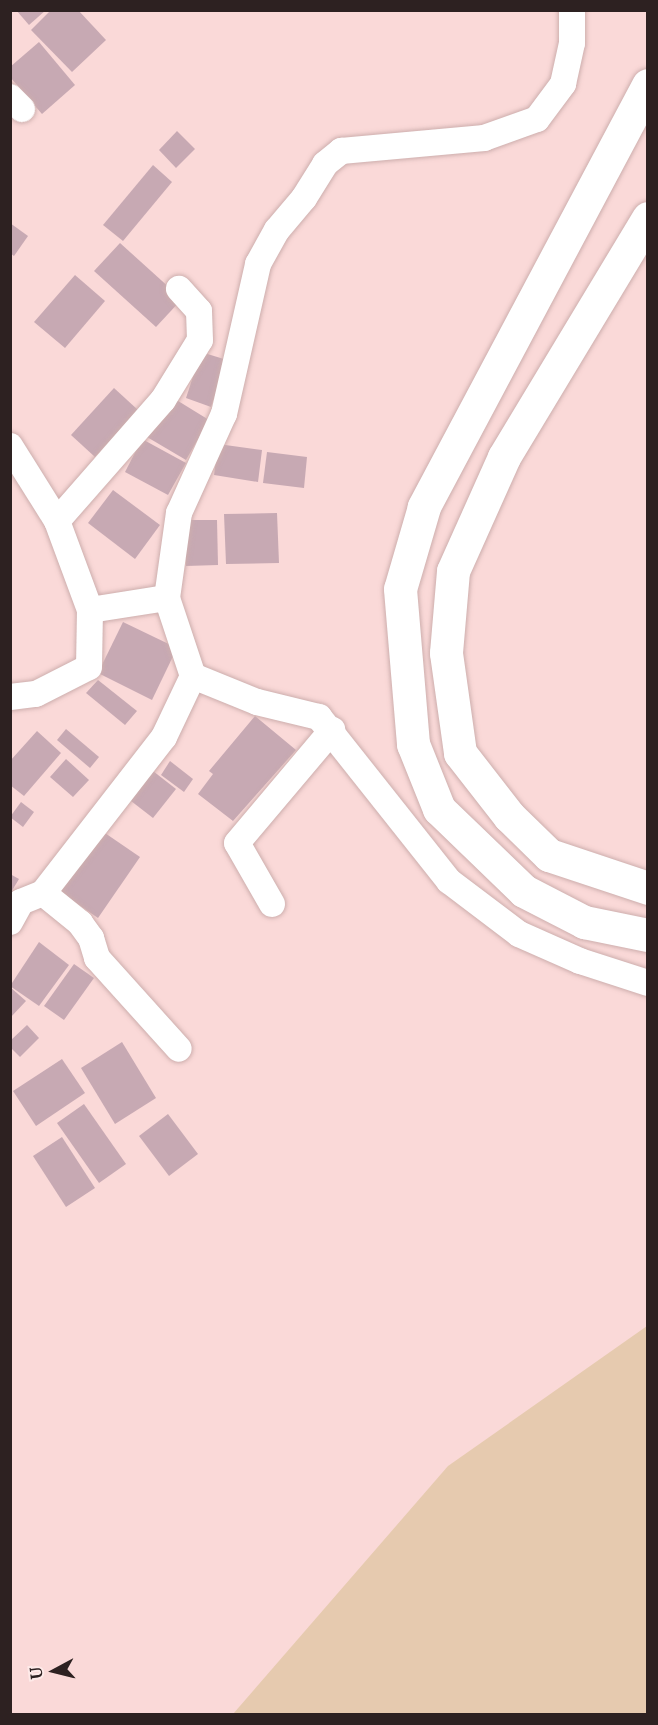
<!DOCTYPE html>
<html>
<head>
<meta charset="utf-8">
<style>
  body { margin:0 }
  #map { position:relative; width:658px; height:1725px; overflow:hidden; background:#fad9d8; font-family:Merriweather,serif }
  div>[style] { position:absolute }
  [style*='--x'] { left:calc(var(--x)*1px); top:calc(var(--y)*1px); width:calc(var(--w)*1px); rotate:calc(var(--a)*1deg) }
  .green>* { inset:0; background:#e6caaf }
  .building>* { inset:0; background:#c7a9b3 }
  .roads { filter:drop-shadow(0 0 2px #cdaead) drop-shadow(0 0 2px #cdaead) }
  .street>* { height:26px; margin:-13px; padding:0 13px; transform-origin:13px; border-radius:13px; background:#fff }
  .highway>* { height:33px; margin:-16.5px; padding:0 16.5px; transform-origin:16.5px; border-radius:16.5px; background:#fff }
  span { translate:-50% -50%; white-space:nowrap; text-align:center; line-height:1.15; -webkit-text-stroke:6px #feeae9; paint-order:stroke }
  .frame { position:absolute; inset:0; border:12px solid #2d2121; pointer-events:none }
  .north { position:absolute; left:24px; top:1641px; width:60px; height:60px; -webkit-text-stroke:4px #feeae9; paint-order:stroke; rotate:263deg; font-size:16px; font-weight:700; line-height:24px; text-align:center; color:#2d2121 }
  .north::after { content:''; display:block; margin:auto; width:21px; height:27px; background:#2d2121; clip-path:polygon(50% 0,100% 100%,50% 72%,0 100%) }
</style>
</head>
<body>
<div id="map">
  <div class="green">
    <i style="clip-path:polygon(647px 1326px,647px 1714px,233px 1714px,448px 1466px)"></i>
  </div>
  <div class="building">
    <i style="clip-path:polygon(16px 10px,46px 10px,29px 25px)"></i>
    <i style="clip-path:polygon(51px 10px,78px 10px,106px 40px,72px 72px,31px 30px)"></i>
    <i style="clip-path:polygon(39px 42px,75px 85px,42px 114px,10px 77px,10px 67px)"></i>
    <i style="clip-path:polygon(177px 131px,195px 149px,176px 168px,159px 150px)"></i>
    <i style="clip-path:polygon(153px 165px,172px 182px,123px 241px,103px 225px)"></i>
    <i style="clip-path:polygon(10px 223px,28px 236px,14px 256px,10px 253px)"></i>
    <i style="clip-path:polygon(120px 243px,182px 299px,156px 327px,94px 271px)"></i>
    <i style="clip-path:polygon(75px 275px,105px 301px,65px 348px,34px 322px)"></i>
    <i style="clip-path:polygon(201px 352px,227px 360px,211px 407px,186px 398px)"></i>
    <i style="clip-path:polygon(114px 388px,138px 410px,95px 457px,71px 435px)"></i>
    <i style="clip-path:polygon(170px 396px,209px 420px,186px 460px,147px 437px)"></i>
    <i style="clip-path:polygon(142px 439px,186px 463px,168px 495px,125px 472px)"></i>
    <i style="clip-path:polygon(218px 444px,262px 450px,258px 482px,214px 475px)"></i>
    <i style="clip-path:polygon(267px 452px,307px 457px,304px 488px,263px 483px)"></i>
    <i style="clip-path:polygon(113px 490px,160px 525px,135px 559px,88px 523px)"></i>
    <i style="clip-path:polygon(277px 513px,279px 563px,226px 564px,224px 514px)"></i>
    <i style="clip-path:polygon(185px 520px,217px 520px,218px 565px,186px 566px)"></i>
    <i style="clip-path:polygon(123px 622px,177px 648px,152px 700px,98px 673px)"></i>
    <i style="clip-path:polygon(98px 680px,137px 711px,125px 725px,86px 693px)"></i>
    <i style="clip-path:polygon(255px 716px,296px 750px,233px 821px,198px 794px,213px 774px,209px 771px)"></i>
    <i style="clip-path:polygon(66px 729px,99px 757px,90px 768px,57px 740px)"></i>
    <i style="clip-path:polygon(37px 731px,61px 753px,24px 796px,10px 785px,10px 761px)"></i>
    <i style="clip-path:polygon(66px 759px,89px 780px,73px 797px,50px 777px)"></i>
    <i style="clip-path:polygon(170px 761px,193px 779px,184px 792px,161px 775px)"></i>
    <i style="clip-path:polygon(144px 764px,176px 789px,153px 818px,122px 794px)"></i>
    <i style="clip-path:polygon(21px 802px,34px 812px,23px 827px,10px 817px)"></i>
    <i style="clip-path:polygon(102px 831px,140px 857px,98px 918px,60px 892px)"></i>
    <i style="clip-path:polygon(10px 874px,19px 879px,10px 894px)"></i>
    <i style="clip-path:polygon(39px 942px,69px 965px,39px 1006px,10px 986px)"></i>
    <i style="clip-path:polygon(74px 964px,94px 978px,64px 1020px,44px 1006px)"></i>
    <i style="clip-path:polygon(10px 987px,26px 1001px,10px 1018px)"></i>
    <i style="clip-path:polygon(27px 1025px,39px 1038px,20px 1057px,10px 1047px,10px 1041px)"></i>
    <i style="clip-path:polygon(122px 1042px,156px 1098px,115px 1124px,81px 1068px)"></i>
    <i style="clip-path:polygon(62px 1059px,85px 1093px,36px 1126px,13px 1091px)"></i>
    <i style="clip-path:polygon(84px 1104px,126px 1164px,99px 1183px,57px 1123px)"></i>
    <i style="clip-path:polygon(168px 1114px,198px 1154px,169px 1176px,139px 1136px)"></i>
    <i style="clip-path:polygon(62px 1137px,95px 1188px,66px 1207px,33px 1156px)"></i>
  </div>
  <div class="roads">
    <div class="street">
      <i style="--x:10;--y:97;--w:17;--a:45"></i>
      <i style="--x:10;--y:446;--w:89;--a:57.9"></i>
      <i style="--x:57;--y:521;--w:95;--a:69.7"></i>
      <i style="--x:90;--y:610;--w:78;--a:-8.9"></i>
      <i style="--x:167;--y:598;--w:82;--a:71.6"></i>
      <i style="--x:193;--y:676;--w:68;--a:115.4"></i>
      <i style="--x:164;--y:737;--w:197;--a:127.8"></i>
      <i style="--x:43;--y:893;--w:24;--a:158"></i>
      <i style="--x:21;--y:902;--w:23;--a:119"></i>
      <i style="--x:57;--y:521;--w:161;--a:-48.8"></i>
      <i style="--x:163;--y:400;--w:70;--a:-58.3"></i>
      <i style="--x:200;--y:340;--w:29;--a:-92"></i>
      <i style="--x:199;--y:311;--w:30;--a:-132"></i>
      <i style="--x:167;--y:598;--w:86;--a:-82"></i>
      <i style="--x:179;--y:513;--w:109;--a:-65.6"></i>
      <i style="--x:224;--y:414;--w:154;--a:-77.2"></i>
      <i style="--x:258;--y:264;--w:39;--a:-61"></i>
      <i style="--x:277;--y:230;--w:42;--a:-49.8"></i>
      <i style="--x:304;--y:198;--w:40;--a:-58"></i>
      <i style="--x:325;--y:164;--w:21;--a:-39"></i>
      <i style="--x:341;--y:151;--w:144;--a:-5.2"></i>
      <i style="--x:484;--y:138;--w:56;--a:-19.7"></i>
      <i style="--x:537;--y:119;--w:44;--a:-53.4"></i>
      <i style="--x:563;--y:84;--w:42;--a:-77.6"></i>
      <i style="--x:572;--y:43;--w:33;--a:-90"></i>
      <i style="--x:193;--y:676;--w:69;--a:22.1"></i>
      <i style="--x:257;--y:702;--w:64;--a:13.6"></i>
      <i style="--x:319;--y:717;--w:209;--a:51.6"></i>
      <i style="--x:449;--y:881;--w:88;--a:37.1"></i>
      <i style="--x:519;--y:934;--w:67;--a:23.9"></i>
      <i style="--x:580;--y:961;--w:71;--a:17.9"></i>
      <i style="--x:10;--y:697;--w:26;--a:-7"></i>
      <i style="--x:36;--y:694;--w:59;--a:-27"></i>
      <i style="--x:89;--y:667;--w:57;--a:-89"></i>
      <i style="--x:43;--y:893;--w:48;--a:39"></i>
      <i style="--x:80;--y:923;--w:19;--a:54"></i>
      <i style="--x:91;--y:938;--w:21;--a:73"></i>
      <i style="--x:97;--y:958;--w:122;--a:48"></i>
      <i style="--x:272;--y:904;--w:70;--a:-119.8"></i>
      <i style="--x:237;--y:843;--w:148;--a:-49.9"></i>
    </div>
    <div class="highway">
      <i style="--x:648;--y:85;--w:478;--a:118"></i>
      <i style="--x:424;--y:507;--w:85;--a:106.3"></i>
      <i style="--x:400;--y:589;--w:156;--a:85.2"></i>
      <i style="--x:413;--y:744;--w:70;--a:68.2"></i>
      <i style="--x:439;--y:809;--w:118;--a:44"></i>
      <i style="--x:524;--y:891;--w:68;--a:27.3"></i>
      <i style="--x:584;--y:922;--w:65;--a:11.5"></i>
      <i style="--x:648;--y:218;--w:279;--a:121.1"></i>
      <i style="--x:504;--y:457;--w:125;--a:114.1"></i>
      <i style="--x:453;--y:571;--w:82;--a:94.9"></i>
      <i style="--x:446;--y:653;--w:101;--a:82"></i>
      <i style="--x:460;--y:753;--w:80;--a:52.1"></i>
      <i style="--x:509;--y:816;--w:56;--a:44.3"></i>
      <i style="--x:549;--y:855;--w:104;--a:18.4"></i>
    </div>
  </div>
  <div class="frame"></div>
  <div class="north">U</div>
</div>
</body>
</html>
